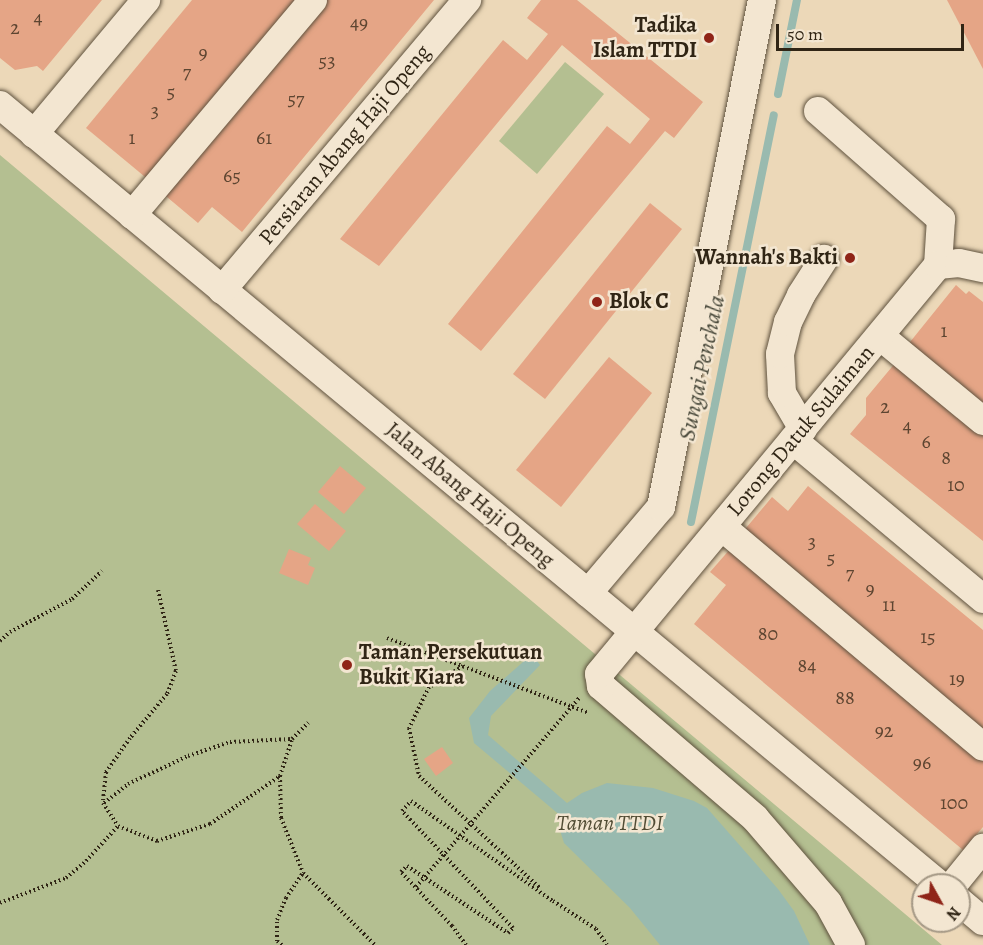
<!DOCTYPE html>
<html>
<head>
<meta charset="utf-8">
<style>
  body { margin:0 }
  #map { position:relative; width:983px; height:945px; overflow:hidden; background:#ecd8b8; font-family:Alegreya,serif }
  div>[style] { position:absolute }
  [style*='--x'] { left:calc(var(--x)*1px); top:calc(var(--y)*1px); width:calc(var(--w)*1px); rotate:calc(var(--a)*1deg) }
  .green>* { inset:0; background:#b4bf91 }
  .water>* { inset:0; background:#99baaf }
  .stream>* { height:8px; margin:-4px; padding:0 4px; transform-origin:4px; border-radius:4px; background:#99baaf }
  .building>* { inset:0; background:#e5a586 }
  .path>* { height:4px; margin-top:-2px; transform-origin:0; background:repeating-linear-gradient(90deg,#302515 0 1.5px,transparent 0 4.5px) }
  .roads { filter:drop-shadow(0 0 2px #5f523e) drop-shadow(0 0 2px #5f523e) }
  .minor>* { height:28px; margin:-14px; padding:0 14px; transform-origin:14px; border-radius:14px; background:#f3e6d1 }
  .dots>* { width:16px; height:16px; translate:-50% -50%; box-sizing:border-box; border:3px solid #f3e6d1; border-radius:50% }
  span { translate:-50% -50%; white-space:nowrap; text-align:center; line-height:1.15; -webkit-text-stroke:5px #f3e6d1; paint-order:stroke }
  .number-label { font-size:20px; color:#5d4531 }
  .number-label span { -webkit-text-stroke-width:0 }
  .poi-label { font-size:22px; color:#302515; font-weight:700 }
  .right { translate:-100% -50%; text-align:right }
  .left { translate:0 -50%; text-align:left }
  .street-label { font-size:22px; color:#302515 }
  .park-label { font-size:22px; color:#514c34; font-style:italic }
  .water-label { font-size:24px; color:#4a4a3c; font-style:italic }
  .north { position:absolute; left:911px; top:873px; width:60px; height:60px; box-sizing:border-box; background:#f3e6d1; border:2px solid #a59986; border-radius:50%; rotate:130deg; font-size:16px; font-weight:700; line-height:24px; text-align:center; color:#302515 }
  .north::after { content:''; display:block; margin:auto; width:21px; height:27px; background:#8f2418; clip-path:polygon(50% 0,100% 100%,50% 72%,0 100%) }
  .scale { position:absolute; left:776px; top:24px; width:188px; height:27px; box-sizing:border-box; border:3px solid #302515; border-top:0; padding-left:8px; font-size:18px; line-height:21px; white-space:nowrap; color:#302515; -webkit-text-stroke:4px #f3e6d1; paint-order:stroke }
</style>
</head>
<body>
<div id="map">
  <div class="green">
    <i style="clip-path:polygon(565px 62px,604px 94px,537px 174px,499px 141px)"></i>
    <i style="clip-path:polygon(0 155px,608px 665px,942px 945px,0 945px)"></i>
  </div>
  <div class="water">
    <i style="clip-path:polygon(532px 654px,540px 665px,491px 716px,488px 735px,567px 803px,582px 793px,607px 783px,653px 788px,694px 801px,707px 808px,778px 889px,794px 911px,810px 945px,660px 945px,630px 908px,564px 843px,559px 827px,562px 817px,474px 743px,469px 718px,490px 691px)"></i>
  </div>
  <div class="stream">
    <i style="--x:778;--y:94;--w:96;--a:-78.6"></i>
    <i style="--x:691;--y:522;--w:415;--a:-78.5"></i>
  </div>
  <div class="building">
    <i style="clip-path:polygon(0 0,102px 0,43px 71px,37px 66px,15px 70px,0 58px)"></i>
    <i style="clip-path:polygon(192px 0,301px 0,150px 181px,86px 128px)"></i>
    <i style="clip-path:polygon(320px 0,434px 0,242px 232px,212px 207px,198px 223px,161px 192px)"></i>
    <i style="clip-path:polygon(541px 0,577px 0,703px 102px,674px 138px,665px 131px,481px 351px,448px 324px,607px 126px,630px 144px,650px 119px,562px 45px,379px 266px,340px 239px,503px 40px,527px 60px,548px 34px,527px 18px)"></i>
    <i style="clip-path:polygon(947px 0,983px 0,983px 69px)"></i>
    <i style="clip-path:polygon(650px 203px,682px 229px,545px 399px,513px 374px)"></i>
    <i style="clip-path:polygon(956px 285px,966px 294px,969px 291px,983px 302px,983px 410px,906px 347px)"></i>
    <i style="clip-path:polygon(609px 357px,652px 393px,561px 507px,516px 470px)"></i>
    <i style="clip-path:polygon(896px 362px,983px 433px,983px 541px,850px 434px,866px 415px,866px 398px)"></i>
    <i style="clip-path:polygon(340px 466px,366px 488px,344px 514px,318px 492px)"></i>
    <i style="clip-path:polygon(808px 486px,983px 630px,983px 732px,741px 534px,772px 497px,788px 511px)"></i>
    <i style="clip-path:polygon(315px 504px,346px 531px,329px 551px,297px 524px)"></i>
    <i style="clip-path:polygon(731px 548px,983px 759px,983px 827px,963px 850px,694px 624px,726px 585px,710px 572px)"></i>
    <i style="clip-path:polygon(289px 549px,311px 558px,308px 565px,315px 568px,308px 585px,279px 573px)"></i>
    <i style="clip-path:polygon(442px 747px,453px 763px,436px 776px,424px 759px)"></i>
  </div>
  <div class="path">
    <i style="--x:158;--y:590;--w:83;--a:77.5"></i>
    <i style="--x:176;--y:671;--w:25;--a:111"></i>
    <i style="--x:167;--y:694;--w:57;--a:130.1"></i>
    <i style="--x:130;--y:738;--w:42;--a:125.2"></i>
    <i style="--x:106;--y:772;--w:31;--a:96"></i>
    <i style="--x:103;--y:803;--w:27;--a:57"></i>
    <i style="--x:118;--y:826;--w:42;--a:21"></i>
    <i style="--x:157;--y:841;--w:56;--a:-17.8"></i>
    <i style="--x:210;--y:824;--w:85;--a:-34.4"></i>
    <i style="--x:280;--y:776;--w:39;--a:-72"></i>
    <i style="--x:292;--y:739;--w:23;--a:-45"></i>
    <i style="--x:387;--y:638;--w:215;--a:20.4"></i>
    <i style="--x:0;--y:641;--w:13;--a:-42"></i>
    <i style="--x:10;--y:632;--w:70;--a:-28"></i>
    <i style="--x:72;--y:599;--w:41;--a:-43"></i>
    <i style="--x:463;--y:666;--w:40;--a:148"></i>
    <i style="--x:429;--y:687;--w:46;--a:116"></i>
    <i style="--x:409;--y:728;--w:49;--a:78.2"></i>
    <i style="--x:419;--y:776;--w:166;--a:42.8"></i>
    <i style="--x:280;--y:776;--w:42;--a:88.6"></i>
    <i style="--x:281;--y:818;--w:59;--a:68.2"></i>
    <i style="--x:303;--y:873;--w:102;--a:45"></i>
    <i style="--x:104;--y:803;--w:31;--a:-38"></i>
    <i style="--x:128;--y:784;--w:66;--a:-25"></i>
    <i style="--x:188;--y:756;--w:44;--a:-18.4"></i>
    <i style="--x:230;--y:742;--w:62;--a:-2.8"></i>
    <i style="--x:416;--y:887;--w:251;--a:-49.2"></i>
    <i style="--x:553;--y:901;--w:51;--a:33.1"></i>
    <i style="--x:596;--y:929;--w:19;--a:55"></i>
    <i style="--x:0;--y:903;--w:71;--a:-20.7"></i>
    <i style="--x:66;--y:878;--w:26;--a:-40"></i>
    <i style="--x:86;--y:861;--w:47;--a:-47.6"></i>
    <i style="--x:282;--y:945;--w:6;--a:-141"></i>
    <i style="--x:277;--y:941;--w:21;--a:-90"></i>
    <i style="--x:277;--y:920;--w:24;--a:-68"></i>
    <i style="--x:286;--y:898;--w:30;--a:-56"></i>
    <i style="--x:466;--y:945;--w:24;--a:-126"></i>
    <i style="--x:452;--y:926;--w:74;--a:-133.4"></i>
    <i style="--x:401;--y:872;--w:8;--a:-45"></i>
    <i style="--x:407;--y:866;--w:121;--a:33.6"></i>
    <i style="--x:508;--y:933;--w:7;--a:-45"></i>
    <i style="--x:513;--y:928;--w:161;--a:-133.5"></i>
    <i style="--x:402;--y:811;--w:13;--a:-48"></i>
    <i style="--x:411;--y:801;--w:174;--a:35.2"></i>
  </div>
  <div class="roads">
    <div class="minor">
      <i style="--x:0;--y:105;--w:1221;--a:39.69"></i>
      <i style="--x:818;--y:111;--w:164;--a:41.3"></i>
      <i style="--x:941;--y:219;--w:46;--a:93.7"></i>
      <i style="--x:34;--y:134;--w:175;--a:-50.1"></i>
      <i style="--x:132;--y:215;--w:281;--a:-49.9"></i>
      <i style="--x:222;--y:290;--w:380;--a:-49.8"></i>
      <i style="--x:880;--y:336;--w:134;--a:39.5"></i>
      <i style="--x:803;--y:429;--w:42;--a:-120.3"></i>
      <i style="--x:782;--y:393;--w:39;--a:-93"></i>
      <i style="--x:780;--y:354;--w:33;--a:-76"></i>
      <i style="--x:788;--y:322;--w:30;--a:-64"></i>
      <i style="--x:801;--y:295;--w:43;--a:-57.4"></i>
      <i style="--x:793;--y:440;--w:248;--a:39.9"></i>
      <i style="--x:722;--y:527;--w:341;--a:40.1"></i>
      <i style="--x:588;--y:593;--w:113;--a:-49.7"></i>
      <i style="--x:661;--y:507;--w:517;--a:-78.73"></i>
      <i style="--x:953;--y:885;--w:48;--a:-51"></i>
      <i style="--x:959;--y:901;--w:31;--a:40"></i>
      <i style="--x:851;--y:945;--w:48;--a:-118.7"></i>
      <i style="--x:828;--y:903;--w:112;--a:-130.7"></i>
      <i style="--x:755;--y:818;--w:203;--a:-139.4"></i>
      <i style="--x:601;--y:686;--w:12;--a:-99"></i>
      <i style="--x:599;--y:674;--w:531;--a:-50.35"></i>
      <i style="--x:938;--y:265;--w:21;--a:-5"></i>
      <i style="--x:959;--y:263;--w:25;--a:12"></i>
    </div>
  </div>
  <div class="dots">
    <i style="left:709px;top:38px;background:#8f2418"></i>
    <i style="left:850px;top:258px;background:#8f2418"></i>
    <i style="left:597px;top:302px;background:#8f2418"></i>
    <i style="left:347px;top:665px;background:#8f2418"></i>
  </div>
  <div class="number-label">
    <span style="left:38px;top:17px">4</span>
    <span style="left:359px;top:22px">49</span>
    <span style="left:15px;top:27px">2</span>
    <span style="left:203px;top:52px">9</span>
    <span style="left:327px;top:60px">53</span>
    <span style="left:187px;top:71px">7</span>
    <span style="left:171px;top:91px">5</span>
    <span style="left:296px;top:98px">57</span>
    <span style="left:155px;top:110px">3</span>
    <span style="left:132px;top:137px">1</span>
    <span style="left:264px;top:137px">61</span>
    <span style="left:232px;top:175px">65</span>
    <span style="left:944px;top:330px">1</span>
    <span style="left:885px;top:406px">2</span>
    <span style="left:907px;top:425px">4</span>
    <span style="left:926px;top:441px">6</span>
    <span style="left:946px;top:457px">8</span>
    <span style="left:956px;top:484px">10</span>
    <span style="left:812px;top:541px">3</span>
    <span style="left:831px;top:557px">5</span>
    <span style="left:850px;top:572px">7</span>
    <span style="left:870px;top:588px">9</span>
    <span style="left:889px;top:604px">11</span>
    <span style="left:768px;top:633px">80</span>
    <span style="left:928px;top:636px">15</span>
    <span style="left:807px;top:665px">84</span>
    <span style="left:957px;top:678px">19</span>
    <span style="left:845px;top:697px">88</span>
    <span style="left:884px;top:730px">92</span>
    <span style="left:922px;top:762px">96</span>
    <span style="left:954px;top:802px">100</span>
  </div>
  <div class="poi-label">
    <span class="right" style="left:697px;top:38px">Tadika<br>Islam TTDI</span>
    <span class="right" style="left:838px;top:258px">Wannah's Bakti</span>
    <span class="left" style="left:609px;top:302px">Blok C</span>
    <span class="left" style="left:359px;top:665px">Taman Persekutuan<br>Bukit Kiara</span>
  </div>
  <div class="street-label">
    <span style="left:345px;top:145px;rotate:-50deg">Persiaran Abang Haji Openg</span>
    <span style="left:801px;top:431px;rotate:-50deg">Lorong Datuk Sulaiman</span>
    <span style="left:470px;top:495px;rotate:40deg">Jalan Abang Haji Openg</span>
  </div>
  <div class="park-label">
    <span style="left:610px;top:824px">Taman TTDI</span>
  </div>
  <div class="water-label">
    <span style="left:702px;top:368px;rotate:-78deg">Sungai Penchala</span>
  </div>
  <div class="north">N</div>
  <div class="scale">50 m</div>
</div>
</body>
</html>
